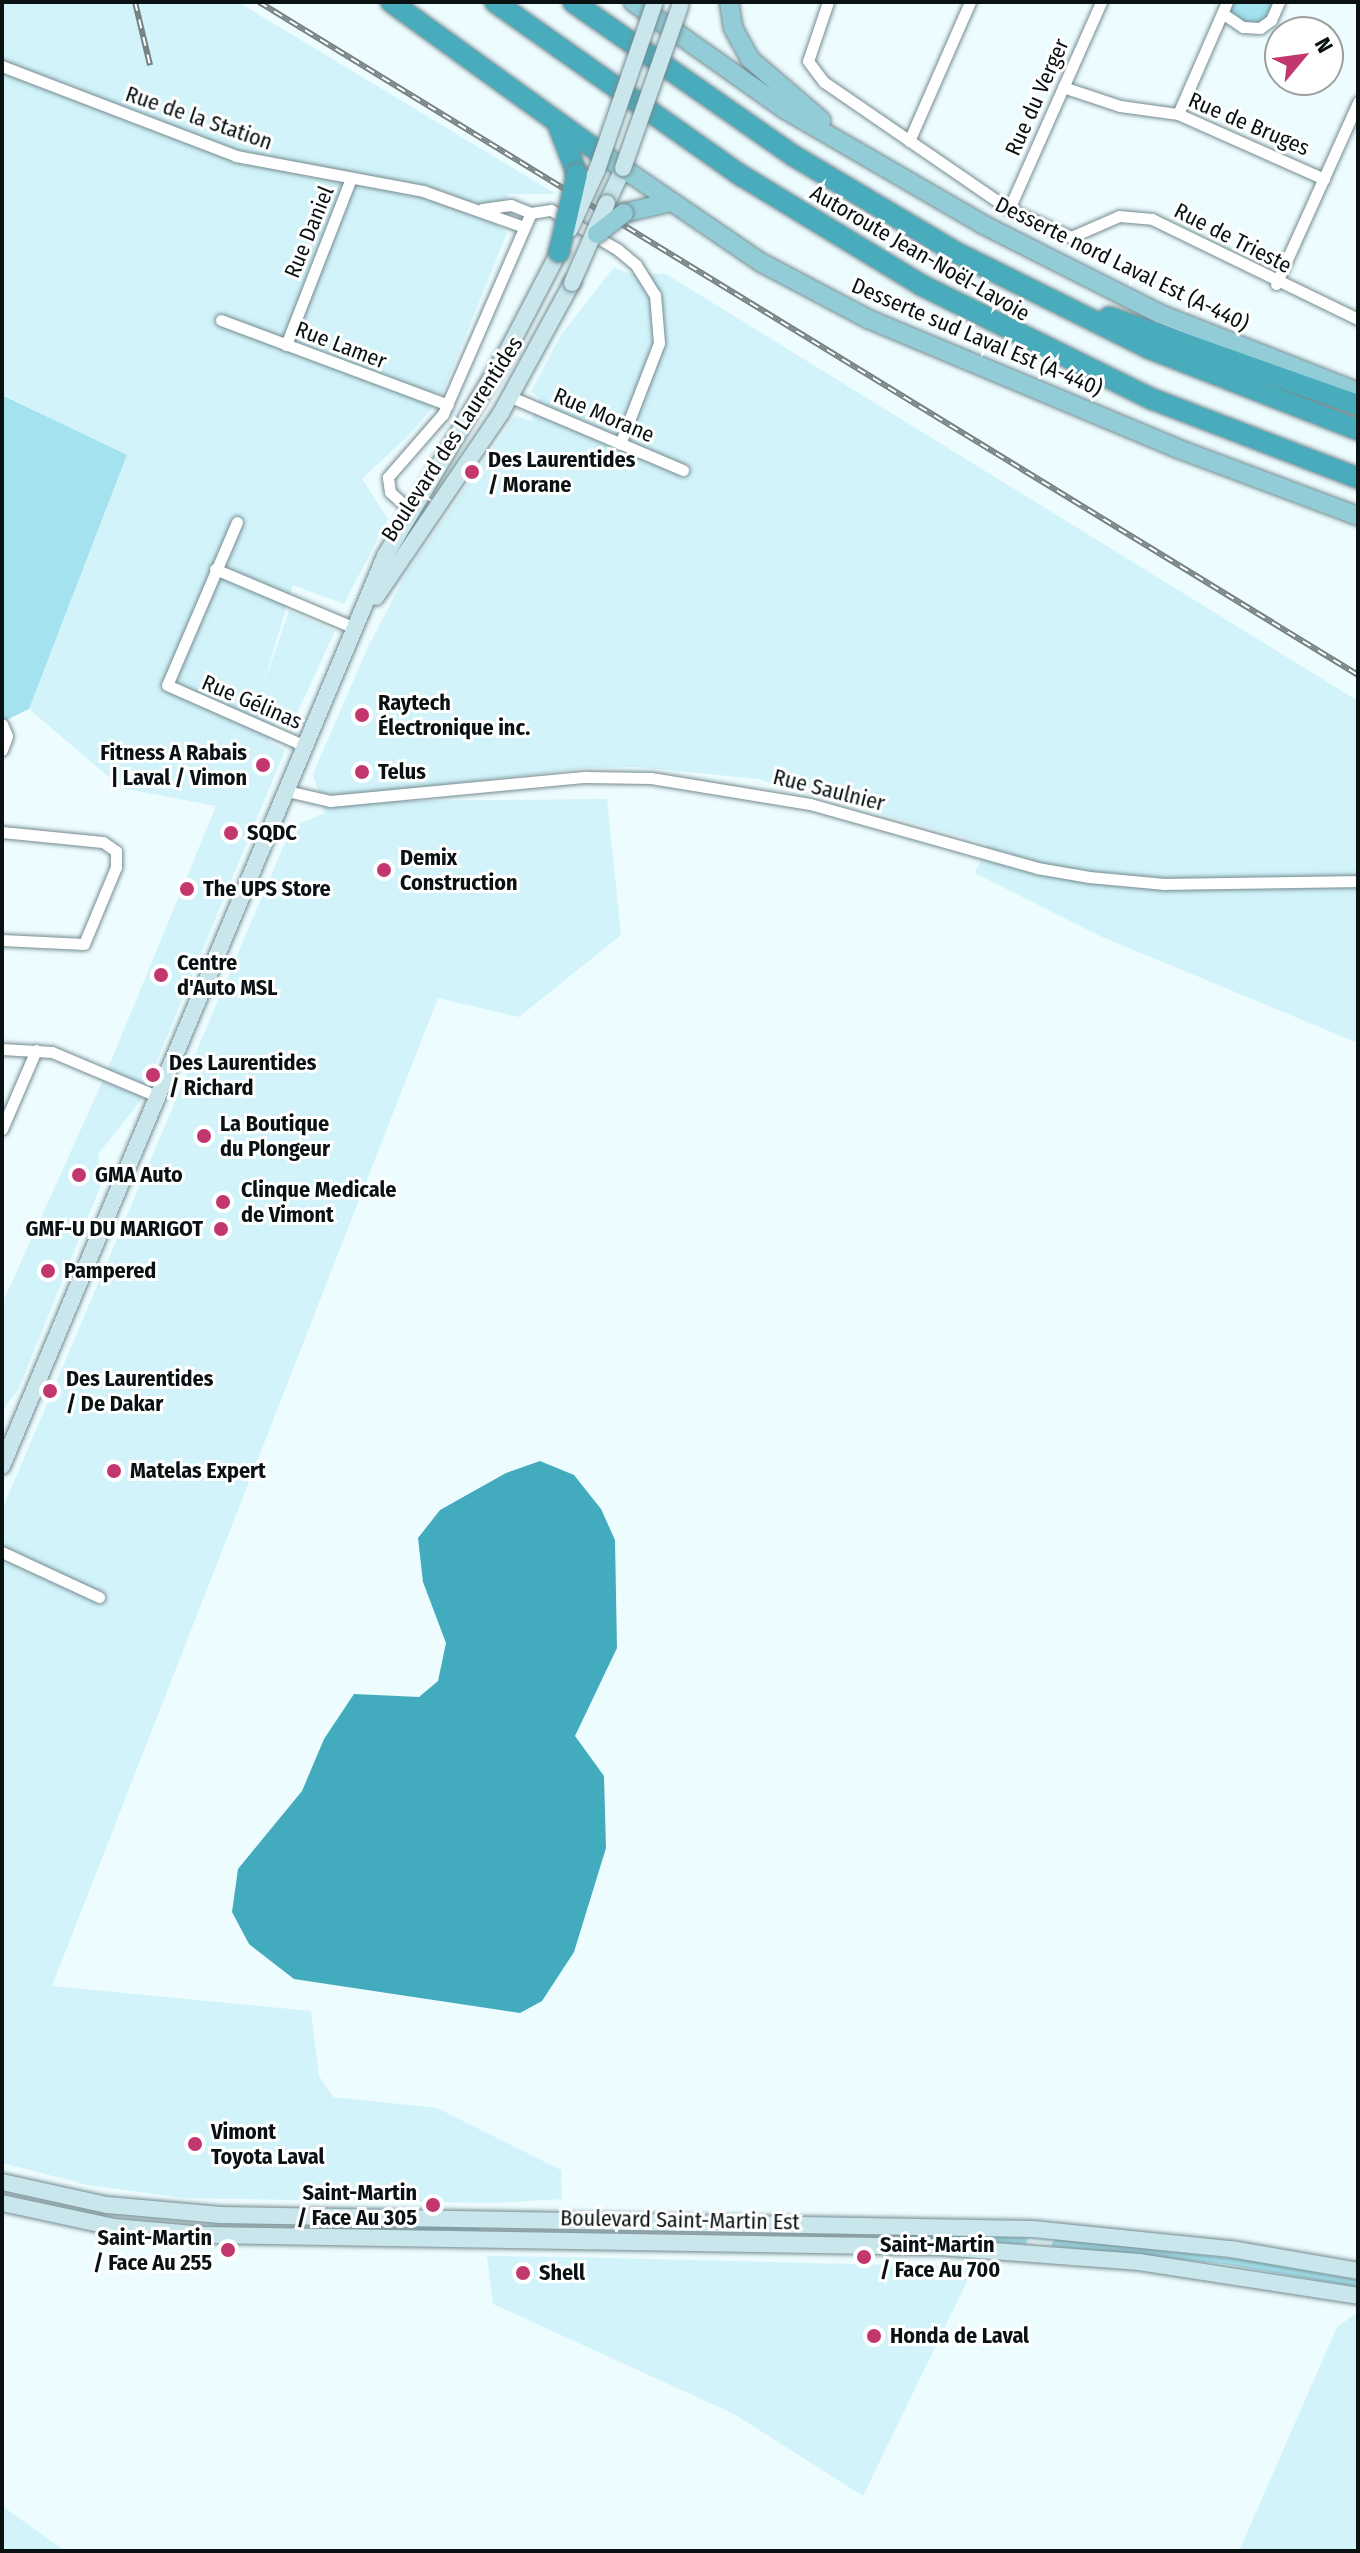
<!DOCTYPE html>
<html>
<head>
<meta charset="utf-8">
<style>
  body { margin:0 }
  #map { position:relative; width:1360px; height:2553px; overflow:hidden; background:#edfcff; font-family:"Fira Sans Condensed",sans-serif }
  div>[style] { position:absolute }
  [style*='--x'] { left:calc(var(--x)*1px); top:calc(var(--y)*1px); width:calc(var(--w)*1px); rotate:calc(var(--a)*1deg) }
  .built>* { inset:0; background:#d1f3f9 }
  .green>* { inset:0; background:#a3e2ee }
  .water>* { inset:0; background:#42abbd }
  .roads { filter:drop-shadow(0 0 2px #758b90) drop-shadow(0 0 2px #758b90) }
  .minor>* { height:11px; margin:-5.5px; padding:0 5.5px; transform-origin:5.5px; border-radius:5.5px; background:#fff }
  .secondary>* { height:16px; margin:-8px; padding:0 8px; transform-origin:8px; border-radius:8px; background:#c8e6eb }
  .primary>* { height:18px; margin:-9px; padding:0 9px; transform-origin:9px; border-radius:9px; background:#92cdd7 }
  .motorway>* { height:20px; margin:-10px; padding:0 10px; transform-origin:10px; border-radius:10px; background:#49acbd }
  .rail>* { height:6px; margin-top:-3px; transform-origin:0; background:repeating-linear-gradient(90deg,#fff 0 9px,#778284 0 18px); box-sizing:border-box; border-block:2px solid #778284 }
  .bridges { filter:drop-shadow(0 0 2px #758b90) drop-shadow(0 0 2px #758b90) }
  .secondary-bridge>* { height:16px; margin:-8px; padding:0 8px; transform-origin:8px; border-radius:8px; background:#c8e6eb }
  .primary-bridge>* { height:18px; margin:-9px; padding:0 9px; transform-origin:9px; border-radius:9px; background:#92cdd7 }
  .motorway-bridge>* { height:20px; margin:-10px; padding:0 10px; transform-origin:10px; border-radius:10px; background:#49acbd }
  .dots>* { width:22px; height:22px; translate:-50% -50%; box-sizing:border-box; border:4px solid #fff; border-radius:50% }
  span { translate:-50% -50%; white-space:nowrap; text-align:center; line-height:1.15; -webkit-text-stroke:6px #fff; paint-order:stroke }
  .street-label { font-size:22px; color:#091113 }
  .poi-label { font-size:22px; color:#091113; font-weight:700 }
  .left { translate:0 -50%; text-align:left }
  .right { translate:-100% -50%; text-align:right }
  .frame { position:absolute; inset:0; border:4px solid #091113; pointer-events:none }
  .north { position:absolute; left:1264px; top:16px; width:80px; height:80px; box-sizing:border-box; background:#fff; border:2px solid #9da0a1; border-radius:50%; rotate:61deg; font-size:22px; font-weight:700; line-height:32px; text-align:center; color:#091113 }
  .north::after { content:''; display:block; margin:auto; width:28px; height:36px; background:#c2376e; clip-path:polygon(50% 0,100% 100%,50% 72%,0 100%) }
</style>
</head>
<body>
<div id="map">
  <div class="built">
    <i style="clip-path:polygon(2px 2px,238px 2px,556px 194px,509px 194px,492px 221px,507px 233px,442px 394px,436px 392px,433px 407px,408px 436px,362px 479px,388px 519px,344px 604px,293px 585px,262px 689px,289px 611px,335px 631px,293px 722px,278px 718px,268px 741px,285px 750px,140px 1102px,98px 1154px,101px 1185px,19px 1388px,2px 1411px,2px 1304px,104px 1078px,216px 806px,122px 788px,29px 709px,127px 456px,2px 394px)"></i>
    <i style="clip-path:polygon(614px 267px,627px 273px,666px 274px,1358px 701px,1358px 1043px,1100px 936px,975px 873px,988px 844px,758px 779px,636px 767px,586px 768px,450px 784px,390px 801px,607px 799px,621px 935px,519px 1017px,438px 998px,52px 1986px,311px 2011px,319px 2076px,333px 2097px,437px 2108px,561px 2170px,562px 2199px,495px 2203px,184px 2198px,88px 2185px,2px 2163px,2px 1510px,283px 847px,296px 825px,325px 813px,313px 774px,368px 647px,406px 574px,515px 416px,531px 421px,540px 398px,531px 392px,561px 335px)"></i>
    <i style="clip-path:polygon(487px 2256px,565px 2257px,974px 2267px,863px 2496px,734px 2414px,493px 2304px)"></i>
    <i style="clip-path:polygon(1358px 2312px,1358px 2551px,1239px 2551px,1337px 2327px)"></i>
    <i style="clip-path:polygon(2px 2506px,65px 2551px,2px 2551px)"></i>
  </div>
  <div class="green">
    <i style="clip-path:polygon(1227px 2px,1279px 2px,1260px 28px,1222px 13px)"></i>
    <i style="clip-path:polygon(2px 395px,127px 455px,29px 709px,2px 722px)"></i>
    <i style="clip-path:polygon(317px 2225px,478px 2226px,481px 2230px,314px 2229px)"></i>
    <i style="clip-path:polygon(928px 2233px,960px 2234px,1028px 2238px,1026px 2244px,882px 2240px)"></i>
    <i style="clip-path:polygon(1054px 2239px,1247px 2260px,1358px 2280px,1358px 2287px,1223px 2264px,1051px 2246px)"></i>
  </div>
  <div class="water">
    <i style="clip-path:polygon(540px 1461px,574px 1475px,601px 1509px,615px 1540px,617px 1648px,575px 1736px,604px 1776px,606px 1848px,574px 1952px,542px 2001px,520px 2013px,294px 1979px,249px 1944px,232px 1912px,238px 1869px,302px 1791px,324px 1739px,354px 1694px,419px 1697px,438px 1681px,446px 1643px,423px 1582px,418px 1538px,440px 1510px,506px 1473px)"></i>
  </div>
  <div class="roads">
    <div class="minor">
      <i style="--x:828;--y:2;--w:62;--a:108.7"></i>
      <i style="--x:808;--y:61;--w:26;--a:53"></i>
      <i style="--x:824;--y:82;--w:224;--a:34.5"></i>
      <i style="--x:1009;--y:209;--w:68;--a:24.3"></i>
      <i style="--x:1071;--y:237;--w:52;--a:-23.6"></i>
      <i style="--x:1119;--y:216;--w:33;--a:5"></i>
      <i style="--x:1152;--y:219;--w:229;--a:25.9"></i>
      <i style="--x:1222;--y:13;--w:25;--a:34"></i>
      <i style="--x:1243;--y:27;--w:17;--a:3"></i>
      <i style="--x:1260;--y:28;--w:14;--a:-36"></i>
      <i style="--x:1271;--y:20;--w:20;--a:-66"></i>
      <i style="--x:2;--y:66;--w:251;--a:21"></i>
      <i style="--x:236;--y:156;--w:190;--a:10.6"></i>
      <i style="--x:423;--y:191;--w:107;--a:19.6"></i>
      <i style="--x:1063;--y:87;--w:60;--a:18.4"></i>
      <i style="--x:1120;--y:106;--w:59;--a:7.9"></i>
      <i style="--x:1178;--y:114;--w:160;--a:24"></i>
      <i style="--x:1178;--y:114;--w:122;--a:-66.4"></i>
      <i style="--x:909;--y:141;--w:152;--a:-66.3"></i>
      <i style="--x:482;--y:209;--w:29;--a:-8"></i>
      <i style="--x:511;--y:205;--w:22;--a:22"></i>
      <i style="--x:1009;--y:209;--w:227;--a:-66"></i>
      <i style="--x:531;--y:213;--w:20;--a:-9"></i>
      <i style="--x:551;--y:210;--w:77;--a:30.6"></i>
      <i style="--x:617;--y:249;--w:25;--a:40"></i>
      <i style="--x:636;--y:265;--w:36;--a:58"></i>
      <i style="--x:655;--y:295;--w:48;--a:85.2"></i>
      <i style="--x:659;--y:343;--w:108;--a:111.1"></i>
      <i style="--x:1276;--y:284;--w:200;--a:-65.7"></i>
      <i style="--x:221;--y:320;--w:242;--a:20.5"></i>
      <i style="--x:286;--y:345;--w:179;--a:-68.7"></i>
      <i style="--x:511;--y:397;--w:187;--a:23"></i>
      <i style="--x:411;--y:511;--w:28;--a:-138"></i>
      <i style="--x:390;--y:492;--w:15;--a:-98"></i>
      <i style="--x:388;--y:477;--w:84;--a:-48.9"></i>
      <i style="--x:443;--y:414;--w:219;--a:-66.4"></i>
      <i style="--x:237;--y:522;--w:177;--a:113.2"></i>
      <i style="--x:167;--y:685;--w:151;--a:23.8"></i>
      <i style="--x:215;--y:569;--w:152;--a:22.9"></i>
      <i style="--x:2;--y:724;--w:13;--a:67"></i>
      <i style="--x:7;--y:736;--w:15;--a:110"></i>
      <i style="--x:287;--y:791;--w:44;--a:13.1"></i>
      <i style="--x:330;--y:801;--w:257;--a:-5.4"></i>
      <i style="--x:586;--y:777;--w:65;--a:0.9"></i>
      <i style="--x:651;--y:778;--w:161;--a:9.3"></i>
      <i style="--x:810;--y:804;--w:236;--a:15.7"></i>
      <i style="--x:1037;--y:868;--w:53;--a:9.8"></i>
      <i style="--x:1089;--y:877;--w:76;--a:5.3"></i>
      <i style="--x:1165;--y:884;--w:193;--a:-0.9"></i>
      <i style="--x:2;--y:832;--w:101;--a:5.7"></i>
      <i style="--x:103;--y:842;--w:16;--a:35"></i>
      <i style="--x:116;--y:851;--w:16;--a:90"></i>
      <i style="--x:116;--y:867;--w:83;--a:112.6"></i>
      <i style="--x:84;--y:944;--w:82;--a:-177.2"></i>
      <i style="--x:2;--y:1049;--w:50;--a:3.4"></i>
      <i style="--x:52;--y:1052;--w:116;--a:22.8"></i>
      <i style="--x:2;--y:1129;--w:86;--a:-66.7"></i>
      <i style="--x:2;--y:1552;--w:107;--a:24.9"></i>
    </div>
    <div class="secondary">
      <i style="--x:607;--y:203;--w:38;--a:-65"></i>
      <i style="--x:376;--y:597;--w:222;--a:-55.8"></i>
      <i style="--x:501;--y:413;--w:148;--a:-61.4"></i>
      <i style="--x:2;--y:1466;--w:987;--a:-67.17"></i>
      <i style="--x:385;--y:556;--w:244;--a:-59.2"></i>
      <i style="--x:510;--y:346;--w:106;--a:-62.5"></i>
      <i style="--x:2;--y:2182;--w:107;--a:12.4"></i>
      <i style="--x:107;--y:2205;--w:114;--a:5"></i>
      <i style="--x:221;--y:2215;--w:812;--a:0.99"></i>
      <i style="--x:1033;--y:2229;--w:199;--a:5.8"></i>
      <i style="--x:1231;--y:2249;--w:129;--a:9.8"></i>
      <i style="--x:2;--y:2203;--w:115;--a:12.1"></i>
      <i style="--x:114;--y:2227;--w:92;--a:5"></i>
      <i style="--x:206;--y:2235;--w:734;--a:0.94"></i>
      <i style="--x:940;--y:2247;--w:200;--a:4.3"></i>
      <i style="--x:1139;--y:2262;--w:222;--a:8.8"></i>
    </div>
    <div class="primary">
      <i style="--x:633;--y:2;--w:185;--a:35.3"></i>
      <i style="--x:784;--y:109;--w:231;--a:30.1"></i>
      <i style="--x:984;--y:225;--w:197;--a:26.8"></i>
      <i style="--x:1160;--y:314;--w:213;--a:21.5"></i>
      <i style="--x:729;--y:2;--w:26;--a:81"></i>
      <i style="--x:733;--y:28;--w:35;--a:61"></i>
      <i style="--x:750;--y:59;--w:94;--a:40.7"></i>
      <i style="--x:602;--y:154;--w:194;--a:34.3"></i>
      <i style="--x:762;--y:263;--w:120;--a:27.8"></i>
      <i style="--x:868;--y:319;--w:334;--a:22.7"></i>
      <i style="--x:1176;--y:448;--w:194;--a:20.5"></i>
      <i style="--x:624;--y:213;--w:48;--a:-13.2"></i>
    </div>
    <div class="motorway">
      <i style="--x:391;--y:2;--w:260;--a:35.8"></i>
      <i style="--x:495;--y:2;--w:302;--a:35.2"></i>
      <i style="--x:742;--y:176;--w:210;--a:31.3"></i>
      <i style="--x:921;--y:285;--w:258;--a:26.3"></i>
      <i style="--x:1152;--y:399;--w:221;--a:21"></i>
      <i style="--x:573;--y:2;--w:269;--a:34.9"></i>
      <i style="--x:794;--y:156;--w:190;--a:30.8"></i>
      <i style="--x:957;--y:253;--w:213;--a:26.4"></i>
      <i style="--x:1148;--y:348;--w:225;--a:21.3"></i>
      <i style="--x:558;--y:125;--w:53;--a:68.8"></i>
      <i style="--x:1109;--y:317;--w:264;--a:19.5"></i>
    </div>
  </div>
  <div class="rail">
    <i style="--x:135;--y:2;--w:65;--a:76.6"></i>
    <i style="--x:259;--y:2;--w:1289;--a:31.48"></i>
  </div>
  <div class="bridges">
    <div class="secondary-bridge">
      <i style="--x:623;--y:168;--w:172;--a:-70.6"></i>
      <i style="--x:570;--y:229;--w:65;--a:-65.4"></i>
      <i style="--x:597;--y:170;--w:178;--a:-71"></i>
      <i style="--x:572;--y:283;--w:87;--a:-66.4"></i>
    </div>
    <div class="primary-bridge">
      <i style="--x:597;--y:234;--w:34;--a:-38"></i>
    </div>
    <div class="motorway-bridge">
      <i style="--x:559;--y:252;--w:80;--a:-77"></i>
    </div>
  </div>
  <div class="dots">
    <i style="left:472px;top:472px;background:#c2376e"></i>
    <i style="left:362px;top:715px;background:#c2376e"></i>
    <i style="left:263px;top:765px;background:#c2376e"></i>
    <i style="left:362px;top:772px;background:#c2376e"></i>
    <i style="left:231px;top:833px;background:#c2376e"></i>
    <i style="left:384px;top:870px;background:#c2376e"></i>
    <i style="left:187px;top:889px;background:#c2376e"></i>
    <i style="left:161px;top:975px;background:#c2376e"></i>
    <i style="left:153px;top:1075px;background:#c2376e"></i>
    <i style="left:204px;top:1136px;background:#c2376e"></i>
    <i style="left:79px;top:1175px;background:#c2376e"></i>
    <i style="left:223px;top:1202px;background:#c2376e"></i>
    <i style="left:221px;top:1229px;background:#c2376e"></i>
    <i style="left:48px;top:1271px;background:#c2376e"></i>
    <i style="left:50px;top:1391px;background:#c2376e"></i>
    <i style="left:114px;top:1471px;background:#c2376e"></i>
    <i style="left:195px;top:2144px;background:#c2376e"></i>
    <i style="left:433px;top:2205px;background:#c2376e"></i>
    <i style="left:228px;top:2250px;background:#c2376e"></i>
    <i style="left:864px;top:2257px;background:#c2376e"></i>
    <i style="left:523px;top:2273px;background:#c2376e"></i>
    <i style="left:874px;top:2336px;background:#c2376e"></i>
  </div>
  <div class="street-label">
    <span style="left:1037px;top:97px;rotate:-66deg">Rue du Verger</span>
    <span style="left:199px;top:118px;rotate:19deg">Rue de la Station</span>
    <span style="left:1249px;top:124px;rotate:23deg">Rue de Bruges</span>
    <span style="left:309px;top:232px;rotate:-68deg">Rue Daniel</span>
    <span style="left:1233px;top:238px;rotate:27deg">Rue de Trieste</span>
    <span style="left:920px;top:253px;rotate:30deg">Autoroute Jean-Noël-Lavoie</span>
    <span style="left:1122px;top:264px;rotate:26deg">Desserte nord Laval Est (A-440)</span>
    <span style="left:977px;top:337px;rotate:23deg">Desserte sud Laval Est (A-440)</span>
    <span style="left:341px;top:345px;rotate:21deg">Rue Lamer</span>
    <span style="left:604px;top:415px;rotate:23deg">Rue Morane</span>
    <span style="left:452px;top:439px;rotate:-57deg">Boulevard des Laurentides</span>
    <span style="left:252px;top:702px;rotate:23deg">Rue Gélinas</span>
    <span style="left:829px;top:790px;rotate:14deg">Rue Saulnier</span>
    <span style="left:680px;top:2220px;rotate:1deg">Boulevard Saint-Martin Est</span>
  </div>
  <div class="poi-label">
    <span class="left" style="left:488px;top:472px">Des Laurentides<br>/ Morane</span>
    <span class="left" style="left:378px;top:715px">Raytech<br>Électronique inc.</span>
    <span class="right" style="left:247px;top:765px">Fitness A Rabais<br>| Laval / Vimon</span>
    <span class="left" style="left:378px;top:772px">Telus</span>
    <span class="left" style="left:247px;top:833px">SQDC</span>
    <span class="left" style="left:400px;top:870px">Demix<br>Construction</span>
    <span class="left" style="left:203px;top:889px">The UPS Store</span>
    <span class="left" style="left:177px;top:975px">Centre<br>d'Auto MSL</span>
    <span class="left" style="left:169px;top:1075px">Des Laurentides<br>/ Richard</span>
    <span class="left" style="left:220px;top:1136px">La Boutique<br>du Plongeur</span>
    <span class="left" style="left:95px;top:1175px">GMA Auto</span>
    <span class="left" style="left:241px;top:1202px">Clinque Medicale<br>de Vimont</span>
    <span class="right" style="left:203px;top:1229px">GMF-U DU MARIGOT</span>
    <span class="left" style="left:64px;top:1271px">Pampered</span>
    <span class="left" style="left:66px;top:1391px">Des Laurentides<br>/ De Dakar</span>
    <span class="left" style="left:130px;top:1471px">Matelas Expert</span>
    <span class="left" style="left:211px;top:2144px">Vimont<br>Toyota Laval</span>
    <span class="right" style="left:417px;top:2205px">Saint-Martin<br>/ Face Au 305</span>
    <span class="right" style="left:212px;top:2250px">Saint-Martin<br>/ Face Au 255</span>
    <span class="left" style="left:880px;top:2257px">Saint-Martin<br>/ Face Au 700</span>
    <span class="left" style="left:539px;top:2273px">Shell</span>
    <span class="left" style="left:890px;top:2336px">Honda de Laval</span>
  </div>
  <div class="frame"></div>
  <div class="north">N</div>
</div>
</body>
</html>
